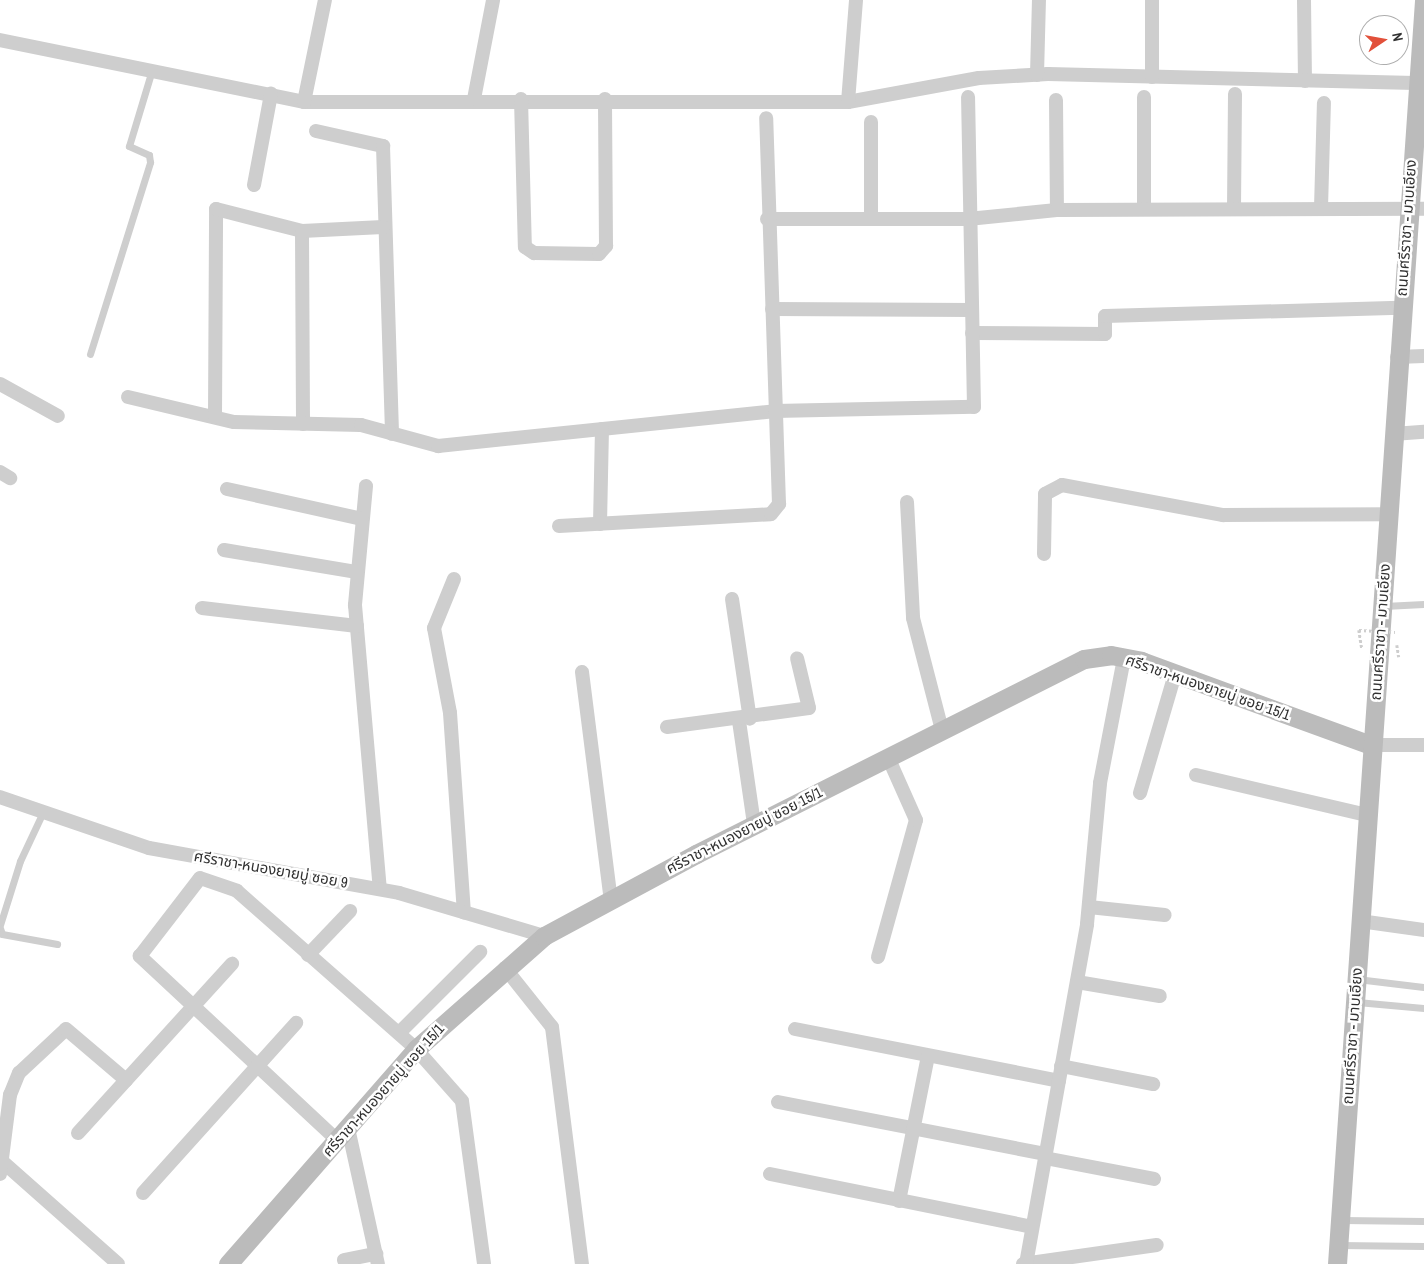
<!DOCTYPE html>
<html>
<head>
<meta charset="utf-8">
<style>
  body { margin:0 }
  #map { position:relative; width:1424px; height:1264px; overflow:hidden; background:#fff; font-family:"Archivo Narrow","Noto Sans Thai",sans-serif }
  div>[style] { position:absolute }
  [style*='--x'] { left:calc(var(--x)*1px); top:calc(var(--y)*1px); width:calc(var(--w)*1px); rotate:calc(var(--a)*1deg) }
  .path>* { height:2.5px; margin-top:-1.25px; transform-origin:0; background:repeating-linear-gradient(90deg,#cecece 0 2.5px,transparent 0 5px) }
  .lane>* { height:7px; margin:-3.5px; padding:0 3.5px; transform-origin:3.5px; border-radius:3.5px; background:#cecece }
  .street>* { height:14px; margin:-7px; padding:0 7px; transform-origin:7px; border-radius:7px; background:#cecece }
  .secondary>* { height:19px; margin:-9.5px; padding:0 9.5px; transform-origin:9.5px; border-radius:9.5px; background:#bbb }
  .path-bridge>* { height:2.5px; margin-top:-1.25px; transform-origin:0; background:repeating-linear-gradient(90deg,#cecece 0 2.5px,transparent 0 5px) }
  span { translate:-50% -50%; white-space:nowrap; text-align:center; line-height:1.15; -webkit-text-stroke:5px #fff; paint-order:stroke }
  .street-label { font-size:15px; color:#313131 }
  .north { position:absolute; left:1359px; top:15px; width:50px; height:50px; box-sizing:border-box; background:#fff; border:1px solid #adadad; border-radius:50%; rotate:78deg; font-size:14px; font-weight:700; line-height:20px; text-align:center; color:#313131 }
  .north::after { content:''; display:block; margin:auto; width:18px; height:22px; background:#e2503a; clip-path:polygon(50% 0,100% 100%,50% 72%,0 100%) }
</style>
</head>
<body>
<div id="map">
  <div class="path">
    <i style="--x:1359;--y:630;--w:18;--a:81"></i>
    <i style="--x:1397;--y:645;--w:12;--a:81"></i>
  </div>
  <div class="lane">
    <i style="--x:90;--y:354;--w:201;--a:-72.6"></i>
    <i style="--x:150;--y:162;--w:7;--a:-98"></i>
    <i style="--x:149;--y:155;--w:22;--a:-156"></i>
    <i style="--x:129;--y:146;--w:79;--a:-73.2"></i>
    <i style="--x:1384;--y:606;--w:40;--a:-2.9"></i>
    <i style="--x:0;--y:925;--w:67;--a:-72.6"></i>
    <i style="--x:20;--y:861;--w:52;--a:-64.9"></i>
    <i style="--x:0;--y:928;--w:6;--a:72"></i>
    <i style="--x:2;--y:934;--w:56;--a:10.3"></i>
    <i style="--x:1357;--y:979;--w:67;--a:6.8"></i>
    <i style="--x:1357;--y:1002;--w:67;--a:5.1"></i>
    <i style="--x:1342;--y:1220;--w:82;--a:0.7"></i>
    <i style="--x:1338;--y:1245;--w:86;--a:0.7"></i>
  </div>
  <div class="street">
    <i style="--x:1304;--y:0;--w:81;--a:89.3"></i>
    <i style="--x:0;--y:40;--w:310;--a:11.5"></i>
    <i style="--x:304;--y:102;--w:544;--a:0"></i>
    <i style="--x:848;--y:102;--w:133;--a:-10.4"></i>
    <i style="--x:979;--y:78;--w:69;--a:-3.3"></i>
    <i style="--x:1048;--y:74;--w:367;--a:1.4"></i>
    <i style="--x:1037;--y:75;--w:75;--a:-88.5"></i>
    <i style="--x:1152;--y:77;--w:77;--a:-90"></i>
    <i style="--x:1144;--y:97;--w:112;--a:90"></i>
    <i style="--x:474;--y:99;--w:101;--a:-79.1"></i>
    <i style="--x:521;--y:99;--w:148;--a:88.5"></i>
    <i style="--x:525;--y:247;--w:11;--a:34"></i>
    <i style="--x:534;--y:253;--w:65;--a:0.9"></i>
    <i style="--x:599;--y:254;--w:11;--a:-49"></i>
    <i style="--x:606;--y:246;--w:147;--a:-90.4"></i>
    <i style="--x:1056;--y:100;--w:110;--a:89.5"></i>
    <i style="--x:304;--y:102;--w:104;--a:-78.4"></i>
    <i style="--x:848;--y:102;--w:102;--a:-85.5"></i>
    <i style="--x:316;--y:131;--w:69;--a:12.6"></i>
    <i style="--x:383;--y:146;--w:288;--a:88.2"></i>
    <i style="--x:254;--y:185;--w:93;--a:-79.4"></i>
    <i style="--x:1321;--y:208;--w:105;--a:-88.4"></i>
    <i style="--x:1234;--y:209;--w:115;--a:-89.5"></i>
    <i style="--x:871;--y:218;--w:96;--a:-90"></i>
    <i style="--x:767;--y:219;--w:201;--a:0"></i>
    <i style="--x:968;--y:219;--w:89;--a:-5.8"></i>
    <i style="--x:1057;--y:210;--w:367;--a:-0.2"></i>
    <i style="--x:302;--y:231;--w:193;--a:89.7"></i>
    <i style="--x:772;--y:309;--w:200;--a:0.3"></i>
    <i style="--x:972;--y:333;--w:133;--a:0.4"></i>
    <i style="--x:1105;--y:334;--w:18;--a:-90"></i>
    <i style="--x:1105;--y:316;--w:295;--a:-1.6"></i>
    <i style="--x:1397;--y:357;--w:27;--a:-2"></i>
    <i style="--x:0;--y:384;--w:66;--a:28.9"></i>
    <i style="--x:128;--y:397;--w:109;--a:13.3"></i>
    <i style="--x:234;--y:422;--w:127;--a:1.4"></i>
    <i style="--x:361;--y:425;--w:80;--a:15.3"></i>
    <i style="--x:438;--y:446;--w:339;--a:-5.9"></i>
    <i style="--x:775;--y:411;--w:199;--a:-1.2"></i>
    <i style="--x:974;--y:407;--w:310;--a:-91.1"></i>
    <i style="--x:215;--y:417;--w:208;--a:-89.7"></i>
    <i style="--x:216;--y:209;--w:89;--a:14.3"></i>
    <i style="--x:302;--y:231;--w:81;--a:-2.8"></i>
    <i style="--x:1393;--y:434;--w:31;--a:-4"></i>
    <i style="--x:0;--y:472;--w:12;--a:31"></i>
    <i style="--x:366;--y:486;--w:120;--a:95.3"></i>
    <i style="--x:355;--y:605;--w:285;--a:85"></i>
    <i style="--x:227;--y:489;--w:138;--a:12.5"></i>
    <i style="--x:907;--y:502;--w:116;--a:87"></i>
    <i style="--x:913;--y:618;--w:116;--a:75.5"></i>
    <i style="--x:600;--y:524;--w:95;--a:-88.8"></i>
    <i style="--x:559;--y:526;--w:212;--a:-3.2"></i>
    <i style="--x:771;--y:514;--w:13;--a:-51"></i>
    <i style="--x:779;--y:504;--w:386;--a:-91.9"></i>
    <i style="--x:224;--y:550;--w:135;--a:9.4"></i>
    <i style="--x:1044;--y:554;--w:60;--a:-89"></i>
    <i style="--x:1045;--y:494;--w:19;--a:-28"></i>
    <i style="--x:1062;--y:485;--w:164;--a:10.6"></i>
    <i style="--x:1223;--y:515;--w:166;--a:-0.3"></i>
    <i style="--x:454;--y:579;--w:53;--a:112.2"></i>
    <i style="--x:434;--y:628;--w:86;--a:79.3"></i>
    <i style="--x:450;--y:713;--w:200;--a:86"></i>
    <i style="--x:732;--y:599;--w:121;--a:81.5"></i>
    <i style="--x:202;--y:608;--w:156;--a:6.6"></i>
    <i style="--x:582;--y:672;--w:230;--a:82.8"></i>
    <i style="--x:739;--y:721;--w:104;--a:81.7"></i>
    <i style="--x:667;--y:727;--w:143;--a:-7.6"></i>
    <i style="--x:809;--y:708;--w:51;--a:-103.5"></i>
    <i style="--x:1371;--y:745;--w:53;--a:0"></i>
    <i style="--x:1196;--y:775;--w:176;--a:13.2"></i>
    <i style="--x:1140;--y:793;--w:124;--a:-73.6"></i>
    <i style="--x:0;--y:797;--w:157;--a:18.9"></i>
    <i style="--x:149;--y:848;--w:254;--a:10.2"></i>
    <i style="--x:399;--y:893;--w:151;--a:16.5"></i>
    <i style="--x:1089;--y:907;--w:76;--a:6"></i>
    <i style="--x:1360;--y:921;--w:65;--a:8"></i>
    <i style="--x:308;--y:955;--w:61;--a:-46.3"></i>
    <i style="--x:878;--y:957;--w:142;--a:-74.5"></i>
    <i style="--x:916;--y:820;--w:69;--a:-114"></i>
    <i style="--x:505;--y:968;--w:75;--a:51.5"></i>
    <i style="--x:552;--y:1027;--w:239;--a:82.8"></i>
    <i style="--x:1077;--y:982;--w:84;--a:9.6"></i>
    <i style="--x:795;--y:1029;--w:269;--a:11.1"></i>
    <i style="--x:399;--y:1033;--w:115;--a:-45"></i>
    <i style="--x:1061;--y:1066;--w:94;--a:11.1"></i>
    <i style="--x:778;--y:1102;--w:273;--a:11"></i>
    <i style="--x:348;--y:1128;--w:139;--a:77.6"></i>
    <i style="--x:78;--y:1133;--w:229;--a:-47.7"></i>
    <i style="--x:337;--y:1140;--w:270;--a:-137"></i>
    <i style="--x:140;--y:956;--w:98;--a:-52.4"></i>
    <i style="--x:200;--y:878;--w:39;--a:19"></i>
    <i style="--x:237;--y:891;--w:239;--a:41.4"></i>
    <i style="--x:416;--y:1049;--w:69;--a:48.5"></i>
    <i style="--x:462;--y:1101;--w:164;--a:82.3"></i>
    <i style="--x:1045;--y:1158;--w:111;--a:10.9"></i>
    <i style="--x:4;--y:1163;--w:152;--a:41.5"></i>
    <i style="--x:0;--y:1174;--w:80;--a:-82.8"></i>
    <i style="--x:10;--y:1095;--w:24;--a:-68"></i>
    <i style="--x:19;--y:1073;--w:64;--a:-43.1"></i>
    <i style="--x:66;--y:1029;--w:79;--a:40.4"></i>
    <i style="--x:770;--y:1174;--w:267;--a:11.4"></i>
    <i style="--x:143;--y:1193;--w:229;--a:-48"></i>
    <i style="--x:899;--y:1201;--w:148;--a:-78.7"></i>
    <i style="--x:344;--y:1260;--w:33;--a:-11"></i>
    <i style="--x:1023;--y:1264;--w:135;--a:-8.1"></i>
    <i style="--x:1026;--y:1264;--w:345;--a:-79.8"></i>
    <i style="--x:1087;--y:924;--w:142;--a:-84.7"></i>
    <i style="--x:1100;--y:783;--w:127;--a:-79.1"></i>
  </div>
  <div class="secondary">
    <i style="--x:228;--y:1264;--w:286;--a:-48.8"></i>
    <i style="--x:416;--y:1049;--w:171;--a:-41.4"></i>
    <i style="--x:544;--y:936;--w:173;--a:-28.3"></i>
    <i style="--x:696;--y:854;--w:434;--a:-26.7"></i>
    <i style="--x:1084;--y:659;--w:27;--a:-8"></i>
    <i style="--x:1111;--y:655;--w:31;--a:11"></i>
    <i style="--x:1141;--y:661;--w:245;--a:20.1"></i>
    <i style="--x:1337;--y:1264;--w:1266;--a:-86.06"></i>
  </div>
  <div class="path-bridge">
    <i style="--x:1359;--y:630;--w:36;--a:3"></i>
  </div>
  <div class="street-label">
    <span style="left:1406px;top:228px;rotate:-86deg">ถนนศรีราชา - มาบเอียง</span>
    <span style="left:1380px;top:632px;rotate:-86deg">ถนนศรีราชา - มาบเอียง</span>
    <span style="left:1208px;top:687px;rotate:19deg">ศรีราชา-หนองยายบู่ ซอย 15/1</span>
    <span style="left:744px;top:830px;rotate:-27deg">ศรีราชา-หนองยายบู่ ซอย 15/1</span>
    <span style="left:271px;top:869px;rotate:10deg">ศรีราชา-หนองยายบู่ ซอย 9</span>
    <span style="left:1352px;top:1036px;rotate:-86deg">ถนนศรีราชา - มาบเอียง</span>
    <span style="left:383px;top:1090px;rotate:-48deg">ศรีราชา-หนองยายบู่ ซอย 15/1</span>
  </div>
  <div class="north">N</div>
</div>
</body>
</html>
